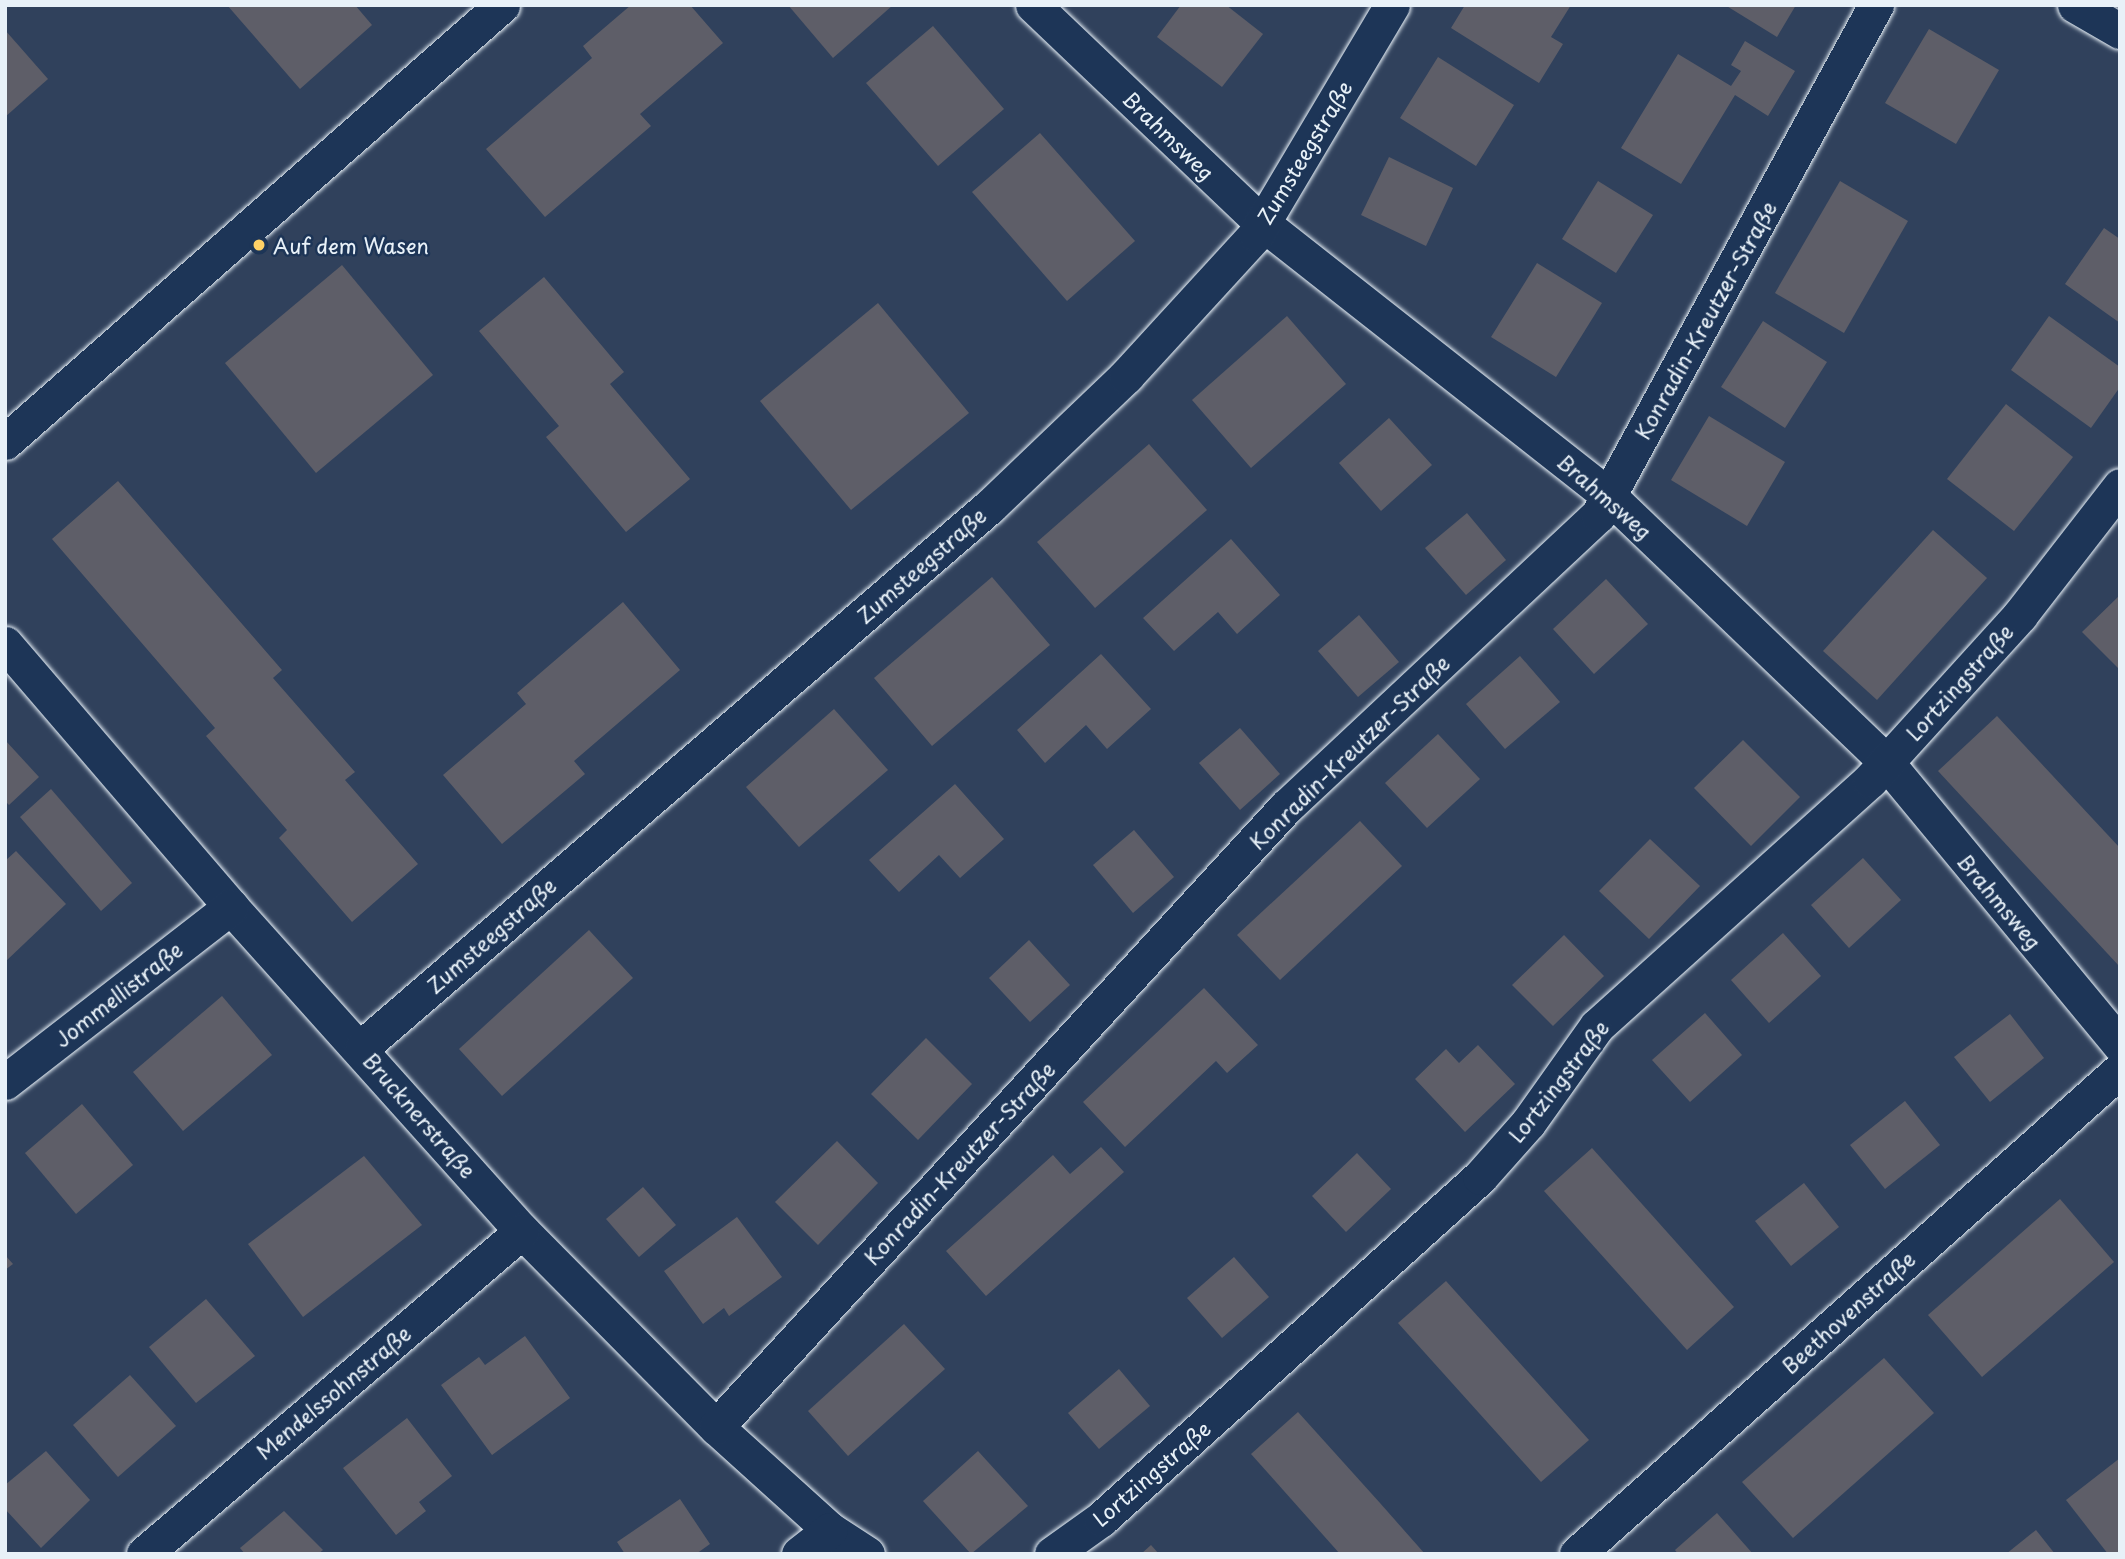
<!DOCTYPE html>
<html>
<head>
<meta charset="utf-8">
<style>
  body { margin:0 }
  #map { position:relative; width:2125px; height:1559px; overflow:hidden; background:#30415c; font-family:"Playpen Sans",sans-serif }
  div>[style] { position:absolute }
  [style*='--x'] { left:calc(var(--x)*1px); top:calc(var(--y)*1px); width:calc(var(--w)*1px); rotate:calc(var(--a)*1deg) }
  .building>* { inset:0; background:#5e5e68 }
  .roads { filter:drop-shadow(0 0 2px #e8f1f8) drop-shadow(0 0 2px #e8f1f8) }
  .minor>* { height:35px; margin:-17.5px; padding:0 17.5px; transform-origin:17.5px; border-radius:17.5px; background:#1d3557 }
  .dots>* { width:19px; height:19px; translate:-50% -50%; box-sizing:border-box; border:4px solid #1d3557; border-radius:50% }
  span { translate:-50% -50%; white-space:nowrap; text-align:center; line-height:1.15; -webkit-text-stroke:5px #1d3557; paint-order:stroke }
  .street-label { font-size:21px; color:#e8f1f8 }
  .poi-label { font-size:21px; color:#e8f1f8 }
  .left { translate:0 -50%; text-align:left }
  .frame { position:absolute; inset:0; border:7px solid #e8f1f8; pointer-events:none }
</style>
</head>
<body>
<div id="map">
  <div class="building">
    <i style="clip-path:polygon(227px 5px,355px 5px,372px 25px,300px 89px)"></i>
    <i style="clip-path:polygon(631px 5px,690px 5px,723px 43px,640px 114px,651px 126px,545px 217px,486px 149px,592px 58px,583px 46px)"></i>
    <i style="clip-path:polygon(788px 5px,893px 5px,833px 58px)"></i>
    <i style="clip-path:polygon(1181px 5px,1226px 5px,1263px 34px,1222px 87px,1157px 37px)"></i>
    <i style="clip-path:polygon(1465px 5px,1571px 5px,1551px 37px,1563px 44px,1539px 83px,1451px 28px)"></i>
    <i style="clip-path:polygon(1725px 5px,1796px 5px,1777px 37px)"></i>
    <i style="clip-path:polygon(933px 26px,1004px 109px,938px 166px,866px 83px)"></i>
    <i style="clip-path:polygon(1929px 29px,1999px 70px,1956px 144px,1885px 103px)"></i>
    <i style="clip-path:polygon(5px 30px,48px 79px,5px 117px)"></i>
    <i style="clip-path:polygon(1745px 41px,1795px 71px,1768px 116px,1735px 95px,1681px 184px,1621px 148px,1678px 54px,1731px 86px,1741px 71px,1731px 65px)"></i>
    <i style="clip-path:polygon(1438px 57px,1514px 105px,1476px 166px,1400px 118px)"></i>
    <i style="clip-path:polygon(1040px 133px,1135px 241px,1067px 301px,972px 192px)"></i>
    <i style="clip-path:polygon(1389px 157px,1453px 188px,1426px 246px,1361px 215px)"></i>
    <i style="clip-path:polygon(1598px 181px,1653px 215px,1616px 273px,1562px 239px)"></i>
    <i style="clip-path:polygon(1840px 181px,1908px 221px,1844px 333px,1775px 293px)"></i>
    <i style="clip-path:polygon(2104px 228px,2120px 239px,2120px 323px,2065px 284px)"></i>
    <i style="clip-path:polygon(1537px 263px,1602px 303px,1556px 377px,1491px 337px)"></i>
    <i style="clip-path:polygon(342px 265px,433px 375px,316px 473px,225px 363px)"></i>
    <i style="clip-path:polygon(544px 277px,624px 372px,610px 384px,690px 479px,626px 532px,546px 437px,559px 426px,479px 331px)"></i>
    <i style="clip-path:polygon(878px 303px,969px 413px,851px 510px,760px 401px)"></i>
    <i style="clip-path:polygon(1287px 316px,1346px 384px,1251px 468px,1192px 400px)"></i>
    <i style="clip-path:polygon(2049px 316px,2120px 367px,2120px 387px,2091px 428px,2011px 370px)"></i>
    <i style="clip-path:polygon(1763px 321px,1827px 362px,1785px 428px,1721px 387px)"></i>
    <i style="clip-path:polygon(2006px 404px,2073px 457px,2014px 531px,1947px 479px)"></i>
    <i style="clip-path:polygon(1709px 416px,1785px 462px,1747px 526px,1671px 480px)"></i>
    <i style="clip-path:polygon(1389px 418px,1432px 465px,1381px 511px,1339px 463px)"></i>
    <i style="clip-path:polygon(1149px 444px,1207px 510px,1095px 608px,1037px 542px)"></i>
    <i style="clip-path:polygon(118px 481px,282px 670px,273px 678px,355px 772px,345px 780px,418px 864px,352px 922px,279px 838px,287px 830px,206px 736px,215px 728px,52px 539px)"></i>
    <i style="clip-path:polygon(1467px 513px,1506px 560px,1466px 595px,1425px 548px)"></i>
    <i style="clip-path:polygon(1933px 530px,1987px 578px,1877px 700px,1823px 651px)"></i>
    <i style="clip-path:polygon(1231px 539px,1280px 595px,1237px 634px,1218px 612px,1174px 651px,1143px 618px)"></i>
    <i style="clip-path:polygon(992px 577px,1050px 645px,932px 746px,874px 678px)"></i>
    <i style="clip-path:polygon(1606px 579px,1648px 624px,1594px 674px,1553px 629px)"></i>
    <i style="clip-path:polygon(2120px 595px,2120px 670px,2082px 632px)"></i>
    <i style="clip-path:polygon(623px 602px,680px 670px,574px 761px,585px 774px,502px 844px,443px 775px,526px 704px,517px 693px)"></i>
    <i style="clip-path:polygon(1359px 615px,1399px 662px,1358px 697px,1318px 651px)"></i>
    <i style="clip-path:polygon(1101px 654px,1151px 709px,1107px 749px,1086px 725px,1045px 763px,1017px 730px)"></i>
    <i style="clip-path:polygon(1520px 656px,1560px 702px,1505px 749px,1466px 704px)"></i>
    <i style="clip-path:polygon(834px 709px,888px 770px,799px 847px,746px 787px)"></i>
    <i style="clip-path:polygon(1997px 716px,2120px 848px,2120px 967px,1938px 771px)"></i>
    <i style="clip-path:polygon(1240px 728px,1280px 774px,1240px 810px,1199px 763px)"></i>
    <i style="clip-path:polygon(1438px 734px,1480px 779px,1427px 828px,1385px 783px)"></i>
    <i style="clip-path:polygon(5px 740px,39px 777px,9px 805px,5px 801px)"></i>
    <i style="clip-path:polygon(1743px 740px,1800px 797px,1751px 846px,1694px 788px)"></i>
    <i style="clip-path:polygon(955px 784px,1004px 839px,960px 878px,939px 855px,899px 892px,869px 860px)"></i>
    <i style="clip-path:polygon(51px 789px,132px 883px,101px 911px,20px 817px)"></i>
    <i style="clip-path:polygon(1360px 821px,1402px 866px,1280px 980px,1237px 935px)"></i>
    <i style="clip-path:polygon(1134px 830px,1174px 877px,1133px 913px,1093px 865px)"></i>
    <i style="clip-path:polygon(1650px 839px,1700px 886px,1649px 939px,1599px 891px)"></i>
    <i style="clip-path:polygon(16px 851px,66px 904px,5px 962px,5px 861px)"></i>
    <i style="clip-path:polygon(1863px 858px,1901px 900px,1849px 948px,1811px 905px)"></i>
    <i style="clip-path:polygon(589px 930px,633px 978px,502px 1096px,459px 1049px)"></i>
    <i style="clip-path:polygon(1783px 933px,1821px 976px,1769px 1023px,1731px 980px)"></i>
    <i style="clip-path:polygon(1564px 935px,1604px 976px,1553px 1026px,1512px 985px)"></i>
    <i style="clip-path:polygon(1029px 940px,1070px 985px,1030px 1022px,989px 978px)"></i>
    <i style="clip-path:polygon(1204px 988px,1258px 1045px,1227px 1073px,1216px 1061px,1125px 1147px,1083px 1102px)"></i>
    <i style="clip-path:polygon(222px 996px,272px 1055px,183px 1131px,133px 1072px)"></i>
    <i style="clip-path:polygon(1705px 1013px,1742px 1055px,1690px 1102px,1652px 1060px)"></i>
    <i style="clip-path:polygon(2010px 1014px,2044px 1058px,1990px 1102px,1954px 1057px)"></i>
    <i style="clip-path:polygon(926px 1038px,972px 1084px,918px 1140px,871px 1094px)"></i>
    <i style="clip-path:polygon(1478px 1045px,1515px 1084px,1465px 1132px,1415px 1079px,1446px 1049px,1459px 1063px)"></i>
    <i style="clip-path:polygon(1905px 1101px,1940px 1145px,1885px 1189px,1850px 1145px)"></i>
    <i style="clip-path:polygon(82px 1104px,133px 1165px,76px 1214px,25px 1153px)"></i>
    <i style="clip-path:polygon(837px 1141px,878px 1183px,818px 1245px,775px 1202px)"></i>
    <i style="clip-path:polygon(1101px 1147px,1124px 1172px,986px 1296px,946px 1251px,1053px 1155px,1070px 1174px)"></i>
    <i style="clip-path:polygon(1592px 1148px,1734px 1307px,1687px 1350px,1544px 1191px)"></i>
    <i style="clip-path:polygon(1357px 1153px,1391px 1189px,1346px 1232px,1312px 1196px)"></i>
    <i style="clip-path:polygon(364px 1156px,422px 1225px,303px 1317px,248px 1244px)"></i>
    <i style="clip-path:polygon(1804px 1183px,1839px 1227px,1791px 1266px,1755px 1221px)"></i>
    <i style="clip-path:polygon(643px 1187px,676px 1225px,639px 1257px,606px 1219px)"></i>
    <i style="clip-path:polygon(2060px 1199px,2114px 1262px,1982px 1377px,1928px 1315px)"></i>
    <i style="clip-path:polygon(737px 1217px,782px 1277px,729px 1316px,724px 1308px,703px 1324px,664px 1271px)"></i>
    <i style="clip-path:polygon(5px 1255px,13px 1264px,5px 1270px)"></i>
    <i style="clip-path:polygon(1234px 1257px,1269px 1297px,1222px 1338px,1187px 1298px)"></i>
    <i style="clip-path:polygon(1446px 1281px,1589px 1440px,1541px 1482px,1398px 1323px)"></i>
    <i style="clip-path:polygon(206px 1299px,255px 1356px,196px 1403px,149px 1347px)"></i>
    <i style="clip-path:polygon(904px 1324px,945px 1369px,848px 1456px,808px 1411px)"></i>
    <i style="clip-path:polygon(525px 1336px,570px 1398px,492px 1455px,441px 1385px,479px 1357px,485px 1365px)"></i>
    <i style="clip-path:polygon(1884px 1358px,1934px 1413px,1793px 1538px,1742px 1482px)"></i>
    <i style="clip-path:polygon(1119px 1369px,1150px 1406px,1099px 1449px,1068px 1413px)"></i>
    <i style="clip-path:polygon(130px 1375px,176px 1426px,118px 1477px,73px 1425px)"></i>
    <i style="clip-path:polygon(1298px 1412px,1380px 1503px,1425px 1554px,1340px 1554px,1251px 1454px)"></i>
    <i style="clip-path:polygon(407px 1418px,452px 1476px,419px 1502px,426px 1511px,396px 1535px,343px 1468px)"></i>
    <i style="clip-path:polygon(46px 1451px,90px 1500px,41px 1548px,5px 1509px,5px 1485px)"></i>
    <i style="clip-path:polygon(978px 1451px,1028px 1506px,971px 1554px,923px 1501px)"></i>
    <i style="clip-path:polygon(2120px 1458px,2120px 1554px,2108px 1554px,2066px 1500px)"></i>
    <i style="clip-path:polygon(680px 1499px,710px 1544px,696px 1554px,625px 1554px,617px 1542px)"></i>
    <i style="clip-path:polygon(284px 1511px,323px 1550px,318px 1554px,245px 1554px,240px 1548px)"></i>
    <i style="clip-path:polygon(1717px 1513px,1753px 1554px,1678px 1554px,1675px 1550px)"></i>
    <i style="clip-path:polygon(2036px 1530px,2055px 1554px,2006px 1554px)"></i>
    <i style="clip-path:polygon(1151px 1545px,1159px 1554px,1141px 1554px)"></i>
  </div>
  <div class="roads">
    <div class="minor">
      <i style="--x:1033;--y:5;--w:315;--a:43.6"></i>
      <i style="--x:1261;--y:222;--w:443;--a:38.2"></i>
      <i style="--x:1609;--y:496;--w:384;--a:43.8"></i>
      <i style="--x:1886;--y:762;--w:367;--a:50.4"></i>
      <i style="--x:2075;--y:5;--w:52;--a:30"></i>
      <i style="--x:5;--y:442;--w:662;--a:-41.32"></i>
      <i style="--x:5;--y:644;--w:347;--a:49.3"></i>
      <i style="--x:231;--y:907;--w:435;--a:48.1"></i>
      <i style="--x:522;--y:1231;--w:276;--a:45.3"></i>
      <i style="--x:716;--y:1427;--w:154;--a:42.1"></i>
      <i style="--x:830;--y:1530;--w:44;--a:33"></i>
      <i style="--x:362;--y:1047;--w:827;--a:-40.74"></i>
      <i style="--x:989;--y:507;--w:190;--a:-43.7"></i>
      <i style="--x:1126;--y:376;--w:193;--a:-47.5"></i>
      <i style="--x:1256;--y:234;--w:266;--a:-59.3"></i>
      <i style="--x:5;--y:1082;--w:286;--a:-37.8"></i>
      <i style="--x:716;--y:1427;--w:842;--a:-47.41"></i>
      <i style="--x:1286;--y:807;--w:427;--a:-43.1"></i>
      <i style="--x:1598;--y:515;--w:581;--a:-61.41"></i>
      <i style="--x:144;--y:1554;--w:497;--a:-40.5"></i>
      <i style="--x:799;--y:1554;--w:39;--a:-38"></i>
      <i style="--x:1052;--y:1554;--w:60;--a:-35.5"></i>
      <i style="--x:1101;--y:1519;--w:510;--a:-42.06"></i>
      <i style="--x:1480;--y:1177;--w:72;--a:-48.4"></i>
      <i style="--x:1528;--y:1123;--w:119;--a:-54.6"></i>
      <i style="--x:1597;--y:1026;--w:367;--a:-42"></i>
      <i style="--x:1870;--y:780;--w:223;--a:-47.7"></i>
      <i style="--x:2020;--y:615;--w:163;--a:-52.2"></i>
      <i style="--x:1577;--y:1554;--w:727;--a:-41.71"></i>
    </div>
  </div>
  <div class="dots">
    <i style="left:259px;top:245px;background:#ffd166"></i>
  </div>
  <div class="street-label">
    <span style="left:1169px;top:135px;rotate:44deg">Brahmsweg</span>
    <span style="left:1304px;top:152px;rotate:-59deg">Zumsteegstraße</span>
    <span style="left:1705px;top:320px;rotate:-61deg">Konradin-Kreutzer-Straße</span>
    <span style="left:1605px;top:496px;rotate:41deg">Brahmsweg</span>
    <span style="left:921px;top:565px;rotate:-41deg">Zumsteegstraße</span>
    <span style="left:1959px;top:682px;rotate:-48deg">Lortzingstraße</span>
    <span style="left:1349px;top:752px;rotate:-44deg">Konradin-Kreutzer-Straße</span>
    <span style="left:2000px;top:901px;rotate:50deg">Brahmsweg</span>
    <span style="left:491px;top:935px;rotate:-41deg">Zumsteegstraße</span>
    <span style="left:118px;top:994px;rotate:-38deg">Jommellistraße</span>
    <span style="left:1558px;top:1081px;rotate:-52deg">Lortzingstraße</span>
    <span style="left:420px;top:1115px;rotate:49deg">Brucknerstraße</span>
    <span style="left:959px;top:1163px;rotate:-47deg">Konradin-Kreutzer-Straße</span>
    <span style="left:1848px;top:1312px;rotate:-42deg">Beethovenstraße</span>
    <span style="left:333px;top:1392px;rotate:-40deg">Mendelssohnstraße</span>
    <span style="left:1151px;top:1473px;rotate:-41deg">Lortzingstraße</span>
  </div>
  <div class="poi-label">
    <span class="left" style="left:273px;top:245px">Auf dem Wasen</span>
  </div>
  <div class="frame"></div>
</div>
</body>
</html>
